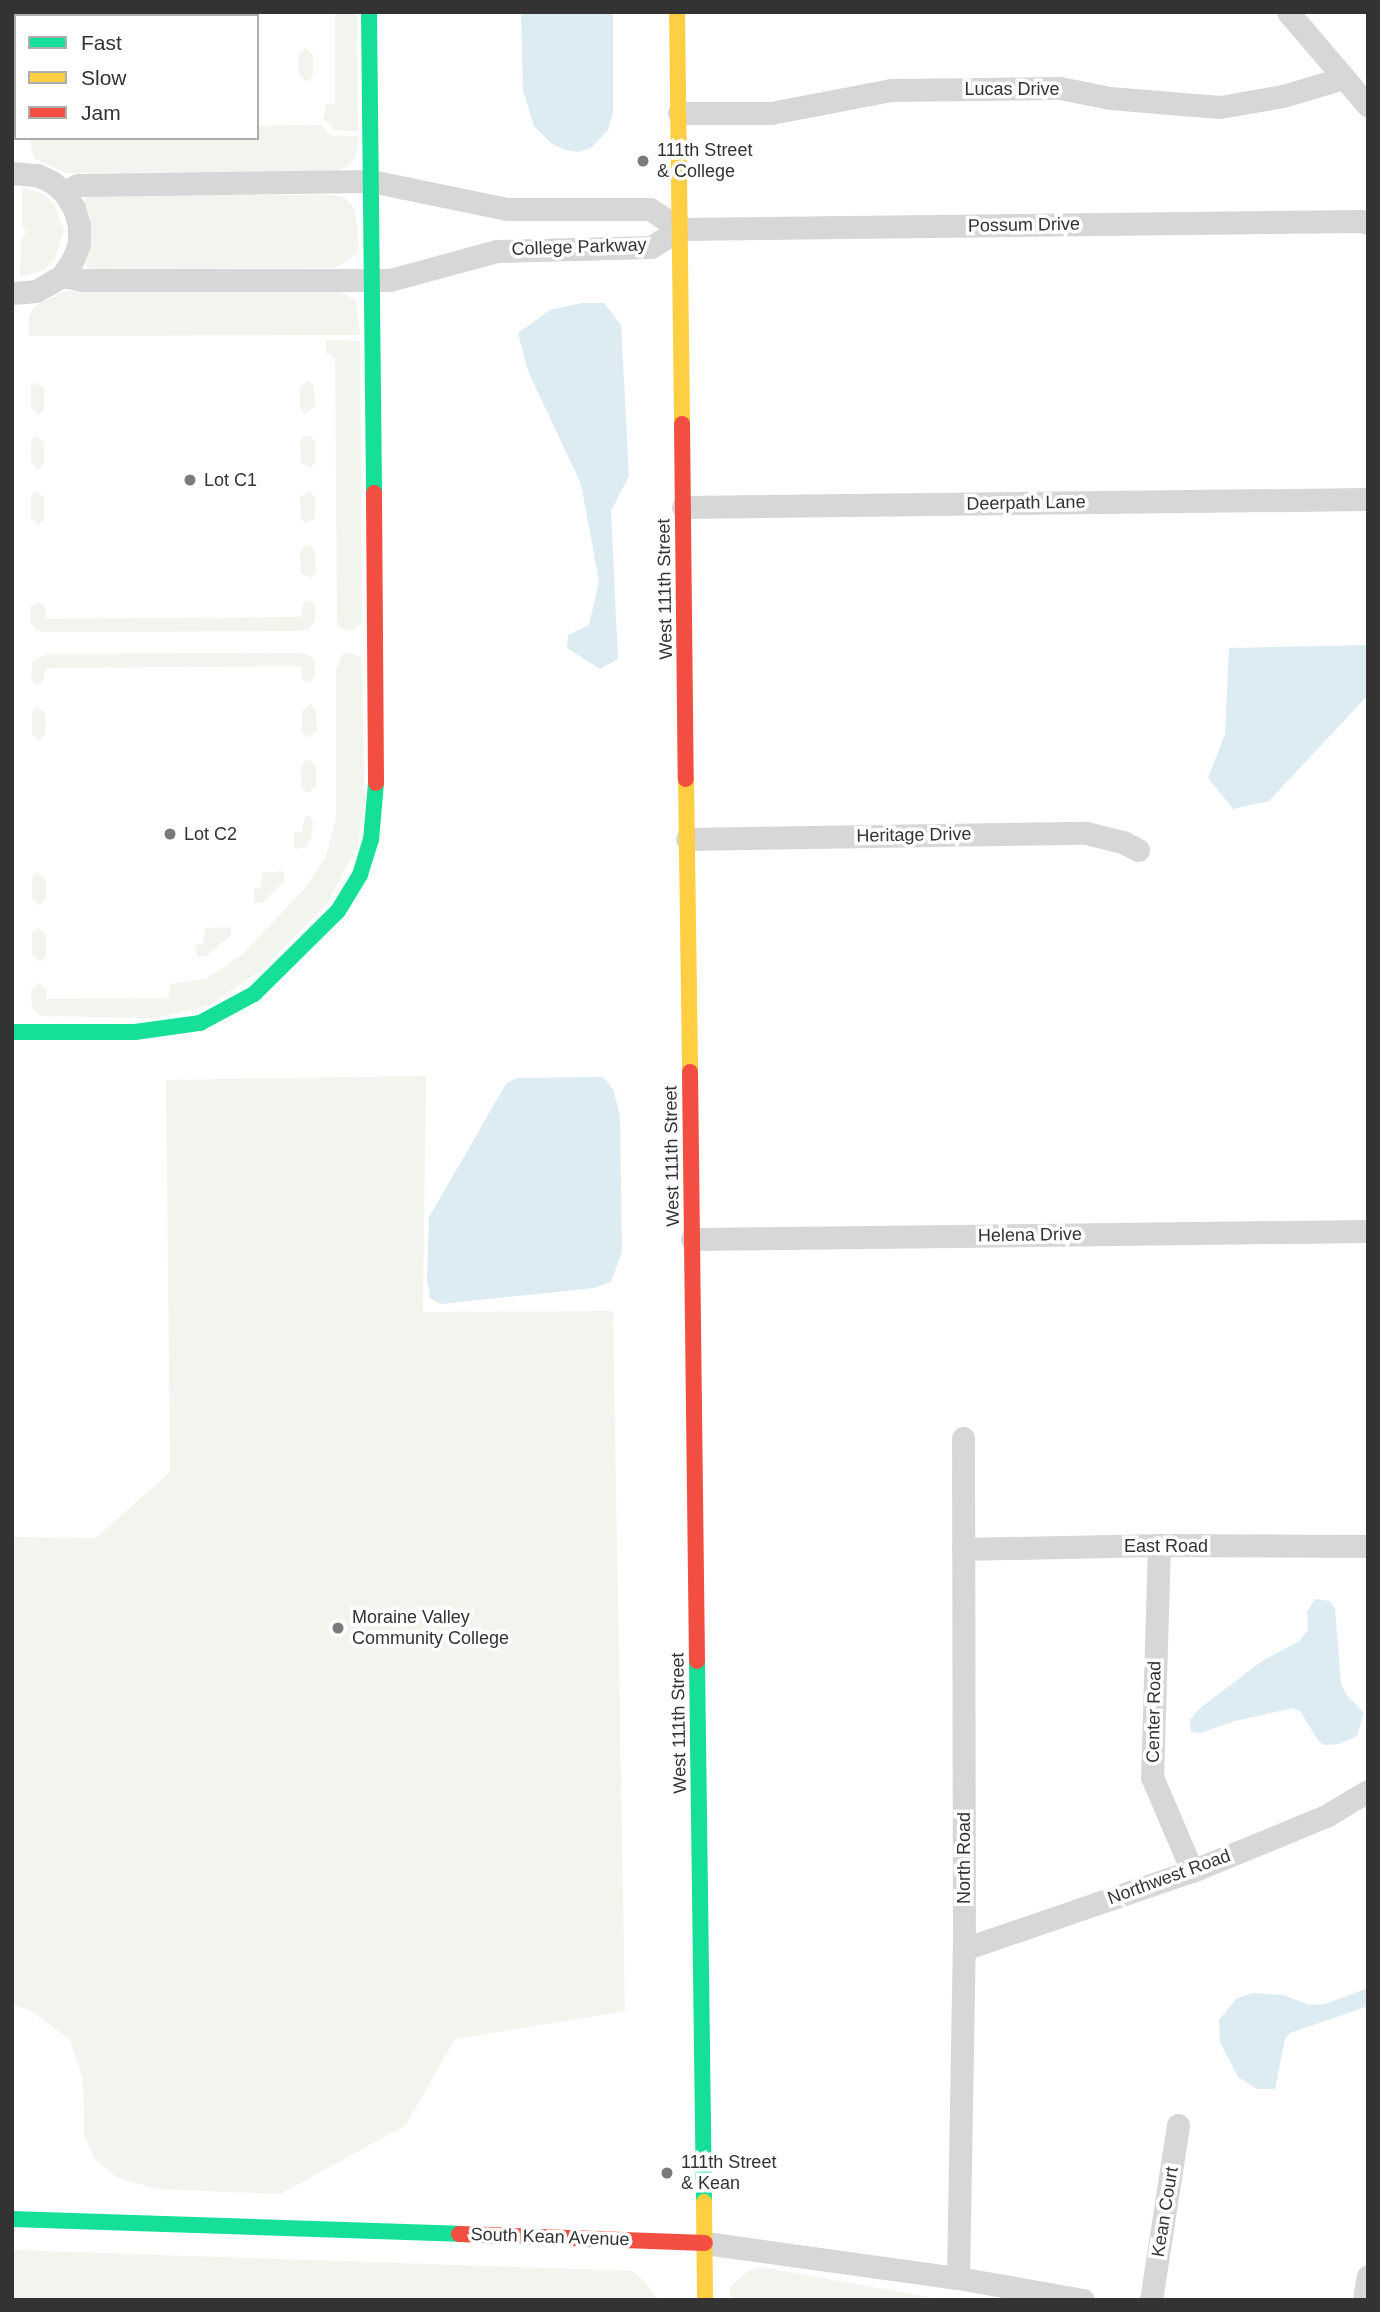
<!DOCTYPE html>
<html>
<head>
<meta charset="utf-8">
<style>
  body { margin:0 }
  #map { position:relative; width:1380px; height:2312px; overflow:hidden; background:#fff; font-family:Arial,sans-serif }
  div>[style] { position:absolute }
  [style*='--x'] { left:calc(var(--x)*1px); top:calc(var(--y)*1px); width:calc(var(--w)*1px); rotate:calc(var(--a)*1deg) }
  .green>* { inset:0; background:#f1f5ed }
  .water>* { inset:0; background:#ddebf3 }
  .street>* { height:23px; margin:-11.5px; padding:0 11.5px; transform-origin:11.5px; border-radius:11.5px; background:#d7d7d7 }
  .fast>* { height:16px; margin:-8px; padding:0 8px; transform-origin:8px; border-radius:8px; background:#16e098 }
  .slow>* { height:16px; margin:-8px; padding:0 8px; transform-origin:8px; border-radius:8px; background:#ffcf43 }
  .jam>* { height:16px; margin:-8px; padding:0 8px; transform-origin:8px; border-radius:8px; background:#f24e42 }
  .dots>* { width:19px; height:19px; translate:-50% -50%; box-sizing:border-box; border:4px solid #fff; border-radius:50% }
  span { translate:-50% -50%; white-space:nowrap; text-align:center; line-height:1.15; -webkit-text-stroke:7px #fff; paint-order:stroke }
  .street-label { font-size:18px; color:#333 }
  .poi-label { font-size:18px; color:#333 }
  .left { translate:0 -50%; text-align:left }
  .frame { position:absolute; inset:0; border:14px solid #333; pointer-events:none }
  .legend { position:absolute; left:14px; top:14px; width:245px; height:126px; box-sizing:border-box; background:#fff; border:2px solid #adadad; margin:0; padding:9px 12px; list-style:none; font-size:21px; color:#333 }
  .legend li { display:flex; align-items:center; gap:14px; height:35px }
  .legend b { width:35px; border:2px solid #adadad }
</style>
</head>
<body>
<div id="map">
  <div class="green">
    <i style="clip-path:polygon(335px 12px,357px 12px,358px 131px,334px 130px,328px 121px,323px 120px,326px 104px,335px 104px)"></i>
    <i style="clip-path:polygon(305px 48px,313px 55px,313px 75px,307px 82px,299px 75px,299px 54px)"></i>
    <i style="clip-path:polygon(321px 125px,330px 135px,358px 137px,356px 157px,345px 168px,332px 172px,66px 173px,35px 159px,29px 138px,257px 138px,257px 126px)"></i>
    <i style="clip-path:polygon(22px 187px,43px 194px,54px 204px,64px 231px,55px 258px,44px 270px,20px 277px,21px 240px,27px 233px,22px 225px)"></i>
    <i style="clip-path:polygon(91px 195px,334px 195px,344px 197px,355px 209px,359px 246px,356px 255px,335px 268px,90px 269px,84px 264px,92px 226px,84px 199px)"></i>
    <i style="clip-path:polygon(336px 290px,356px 300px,360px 335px,29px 336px,29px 317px,35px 306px,66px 291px)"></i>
    <i style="clip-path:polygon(326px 340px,360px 341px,362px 623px,352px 630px,340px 628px,337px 622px,335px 358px,326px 353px)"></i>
    <i style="clip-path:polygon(309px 380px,314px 386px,315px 407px,305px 414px,300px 408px,300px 387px)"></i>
    <i style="clip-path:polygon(35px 382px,44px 388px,44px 409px,38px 415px,31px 408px,31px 386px)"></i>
    <i style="clip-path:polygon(35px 436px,44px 442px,44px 464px,38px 470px,31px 463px,31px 441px)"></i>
    <i style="clip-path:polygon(304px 436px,310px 436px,315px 441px,315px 463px,310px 468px,301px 463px,300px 442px)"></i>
    <i style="clip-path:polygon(35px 491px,44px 497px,44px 519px,38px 525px,31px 518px,31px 496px)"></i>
    <i style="clip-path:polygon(310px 491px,315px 497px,315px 518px,306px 524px,301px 519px,300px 497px)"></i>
    <i style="clip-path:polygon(305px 546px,310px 546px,315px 552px,316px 573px,310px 578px,301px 573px,300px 552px)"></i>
    <i style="clip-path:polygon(308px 600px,315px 604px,315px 621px,309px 629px,300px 631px,44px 632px,36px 630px,31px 622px,30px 607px,38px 602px,45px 606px,45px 619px,301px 617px,303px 603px)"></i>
    <i style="clip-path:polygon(347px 652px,361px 657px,365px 802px,358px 846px,327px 903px,262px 970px,208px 1006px,154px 1018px,40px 1016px,32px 1006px,31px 990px,38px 983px,46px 988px,46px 999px,168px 998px,171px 984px,206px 979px,242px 955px,306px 887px,326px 856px,336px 819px,336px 670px,341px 656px)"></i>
    <i style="clip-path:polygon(301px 653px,311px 656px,314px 661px,315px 676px,310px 683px,302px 680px,301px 666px,46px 668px,42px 684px,34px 684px,31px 677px,33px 660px,47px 654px)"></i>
    <i style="clip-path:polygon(311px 704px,316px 710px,317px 732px,307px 738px,302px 732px,302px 711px)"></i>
    <i style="clip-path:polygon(36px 707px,45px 713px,45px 735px,39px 741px,32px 734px,32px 712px)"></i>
    <i style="clip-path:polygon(311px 760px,316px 766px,316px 787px,307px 793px,302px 788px,301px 767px,305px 761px)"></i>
    <i style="clip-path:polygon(305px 816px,309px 816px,313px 821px,312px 836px,306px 847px,298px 849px,294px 847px,294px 832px,302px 832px)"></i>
    <i style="clip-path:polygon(283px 871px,285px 880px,262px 903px,254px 903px,254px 888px,261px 888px,262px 873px)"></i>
    <i style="clip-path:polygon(36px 872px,46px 879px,46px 900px,39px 905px,32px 899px,32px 877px)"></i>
    <i style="clip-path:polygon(229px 927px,232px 931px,229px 937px,206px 956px,197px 957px,195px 944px,203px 944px,205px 928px)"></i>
    <i style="clip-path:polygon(37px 928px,46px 934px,46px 956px,40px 962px,32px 955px,32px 933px)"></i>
    <i style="clip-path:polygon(426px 1076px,423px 1312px,613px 1311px,625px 2011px,455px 2039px,406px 2125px,280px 2194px,157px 2189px,116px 2177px,95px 2159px,84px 2135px,83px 2079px,70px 2040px,30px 2010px,12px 2004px,12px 1537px,96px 1538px,170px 1472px,166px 1080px)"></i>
    <i style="clip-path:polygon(12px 2250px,632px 2271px,645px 2282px,658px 2300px,12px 2300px)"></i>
    <i style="clip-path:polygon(763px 2267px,783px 2271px,945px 2300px,730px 2300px,730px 2287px,748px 2271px)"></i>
  </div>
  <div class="water">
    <i style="clip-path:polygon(521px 12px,613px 12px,613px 113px,608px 130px,591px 148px,578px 152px,566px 150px,552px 144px,534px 126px,523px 91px)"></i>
    <i style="clip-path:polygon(582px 303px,604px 303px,621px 325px,629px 476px,611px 511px,618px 659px,600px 669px,567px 648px,568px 635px,589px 625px,599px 581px,581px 484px,528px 371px,518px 333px,550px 310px)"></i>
    <i style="clip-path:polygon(1368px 645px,1368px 695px,1269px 801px,1233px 809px,1208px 778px,1225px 734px,1229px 648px)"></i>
    <i style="clip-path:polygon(603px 1077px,613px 1089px,620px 1115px,622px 1251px,611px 1282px,594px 1288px,441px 1304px,430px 1298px,427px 1279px,429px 1217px,506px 1084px,516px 1078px)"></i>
    <i style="clip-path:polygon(1315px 1599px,1330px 1601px,1335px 1609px,1341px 1684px,1346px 1694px,1364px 1713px,1357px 1736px,1339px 1744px,1324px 1745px,1318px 1740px,1300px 1711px,1293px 1708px,1235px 1721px,1200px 1733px,1191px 1732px,1190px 1720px,1199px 1709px,1262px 1661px,1299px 1641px,1308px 1630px,1307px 1612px)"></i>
    <i style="clip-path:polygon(1368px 1988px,1368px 2006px,1290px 2033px,1285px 2039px,1275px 2089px,1257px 2089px,1238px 2077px,1220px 2042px,1219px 2020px,1237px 1998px,1253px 1993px,1283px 1995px,1310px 2005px,1325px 2004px)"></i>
  </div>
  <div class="street">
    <i style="--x:1288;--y:12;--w:123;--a:49.6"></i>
    <i style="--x:679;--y:113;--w:92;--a:0"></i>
    <i style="--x:771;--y:113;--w:122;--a:-10.9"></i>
    <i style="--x:891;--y:90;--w:169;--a:-0.7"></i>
    <i style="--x:1060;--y:88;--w:51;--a:11.3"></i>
    <i style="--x:1110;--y:98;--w:110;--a:4.7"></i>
    <i style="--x:1220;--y:107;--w:64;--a:-9.9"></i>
    <i style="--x:1283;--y:96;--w:63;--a:-16.7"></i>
    <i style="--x:12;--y:173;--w:25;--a:5"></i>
    <i style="--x:37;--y:175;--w:17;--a:25"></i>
    <i style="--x:52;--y:182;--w:16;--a:40"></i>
    <i style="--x:64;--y:192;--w:19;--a:58"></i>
    <i style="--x:74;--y:208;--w:18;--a:74"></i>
    <i style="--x:79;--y:225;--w:19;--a:90"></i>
    <i style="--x:79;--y:244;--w:18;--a:112"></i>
    <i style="--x:72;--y:261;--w:18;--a:124"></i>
    <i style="--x:62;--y:276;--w:30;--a:150"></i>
    <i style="--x:36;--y:291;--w:24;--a:175"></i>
    <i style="--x:64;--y:192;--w:16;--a:-27"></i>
    <i style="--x:78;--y:185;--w:293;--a:-0.8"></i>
    <i style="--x:371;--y:181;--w:140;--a:11.6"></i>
    <i style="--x:508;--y:209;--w:142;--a:0"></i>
    <i style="--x:650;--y:209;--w:36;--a:34"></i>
    <i style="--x:680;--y:229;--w:681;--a:-0.67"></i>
    <i style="--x:1361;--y:221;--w:7;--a:16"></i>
    <i style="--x:62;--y:276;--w:21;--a:11"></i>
    <i style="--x:83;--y:280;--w:307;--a:0"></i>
    <i style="--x:390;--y:280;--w:111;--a:-15.2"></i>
    <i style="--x:497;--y:251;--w:154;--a:-1.5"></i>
    <i style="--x:651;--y:247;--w:34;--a:-32"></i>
    <i style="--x:683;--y:507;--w:685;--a:-0.67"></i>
    <i style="--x:687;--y:839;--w:399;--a:-0.9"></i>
    <i style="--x:1086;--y:833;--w:38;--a:14"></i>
    <i style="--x:1123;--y:842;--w:17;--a:28"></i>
    <i style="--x:692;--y:1239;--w:676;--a:-0.68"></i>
    <i style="--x:1159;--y:1545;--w:232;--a:91.7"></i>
    <i style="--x:1152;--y:1777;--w:102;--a:66.9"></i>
    <i style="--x:963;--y:1549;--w:196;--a:-1.2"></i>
    <i style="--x:1159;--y:1545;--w:209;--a:0.3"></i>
    <i style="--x:964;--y:1949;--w:241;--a:-18.9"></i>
    <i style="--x:1192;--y:1871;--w:145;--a:-22.3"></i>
    <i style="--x:1326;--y:1816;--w:49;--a:-30.8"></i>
    <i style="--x:705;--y:2243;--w:255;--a:7.9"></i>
    <i style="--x:958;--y:2278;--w:127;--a:10"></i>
    <i style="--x:958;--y:2278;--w:329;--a:-89"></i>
    <i style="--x:964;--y:1949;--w:511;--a:-90.11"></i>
    <i style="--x:1151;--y:2300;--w:177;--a:-81.2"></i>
    <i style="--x:1364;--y:2300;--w:24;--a:-81"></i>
  </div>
  <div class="fast">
    <i style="--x:369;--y:12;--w:481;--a:89.4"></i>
    <i style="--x:12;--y:1032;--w:123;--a:0"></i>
    <i style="--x:135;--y:1032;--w:66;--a:-7.9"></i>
    <i style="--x:200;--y:1023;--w:61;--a:-28.2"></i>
    <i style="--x:254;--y:994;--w:118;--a:-44.7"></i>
    <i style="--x:338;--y:911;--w:42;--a:-58.6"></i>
    <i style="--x:360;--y:875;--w:37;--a:-73"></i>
    <i style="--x:371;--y:840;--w:57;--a:-85"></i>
    <i style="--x:697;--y:1661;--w:541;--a:89.26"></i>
    <i style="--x:12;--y:2219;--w:447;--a:1.9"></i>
  </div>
  <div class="slow">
    <i style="--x:677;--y:12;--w:412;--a:89.3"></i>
    <i style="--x:686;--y:779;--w:293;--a:89.2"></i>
    <i style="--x:704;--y:2202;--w:98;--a:89.4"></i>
  </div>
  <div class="jam">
    <i style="--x:682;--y:424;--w:355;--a:89.4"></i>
    <i style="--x:374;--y:493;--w:290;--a:89.6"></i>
    <i style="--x:690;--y:1072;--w:589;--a:89.32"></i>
    <i style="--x:459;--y:2234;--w:246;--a:2.1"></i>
  </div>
  <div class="dots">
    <i style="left:643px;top:161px;background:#7a7a7a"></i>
    <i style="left:190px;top:480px;background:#7a7a7a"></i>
    <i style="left:170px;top:834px;background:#7a7a7a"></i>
    <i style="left:338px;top:1628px;background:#7a7a7a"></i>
    <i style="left:667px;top:2173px;background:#7a7a7a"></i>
  </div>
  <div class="street-label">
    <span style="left:1012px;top:89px">Lucas Drive</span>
    <span style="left:1024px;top:225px;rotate:-1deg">Possum Drive</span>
    <span style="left:579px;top:247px;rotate:-2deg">College Parkway</span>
    <span style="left:1026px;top:503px;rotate:-1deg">Deerpath Lane</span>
    <span style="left:665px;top:589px;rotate:-91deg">West 111th Street</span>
    <span style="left:914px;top:835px;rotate:-1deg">Heritage Drive</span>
    <span style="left:672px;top:1156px;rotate:-91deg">West 111th Street</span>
    <span style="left:1030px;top:1235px;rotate:-1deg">Helena Drive</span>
    <span style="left:1166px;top:1546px">East Road</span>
    <span style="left:1154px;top:1712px;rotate:-89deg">Center Road</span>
    <span style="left:679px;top:1723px;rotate:-91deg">West 111th Street</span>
    <span style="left:964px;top:1858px;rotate:-90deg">North Road</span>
    <span style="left:1169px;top:1877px;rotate:-20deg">Northwest Road</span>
    <span style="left:1165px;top:2212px;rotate:-81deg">Kean Court</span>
    <span style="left:550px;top:2237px;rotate:2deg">South Kean Avenue</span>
  </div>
  <div class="poi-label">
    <span class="left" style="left:657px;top:161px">111th Street<br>&amp; College</span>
    <span class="left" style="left:204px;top:480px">Lot C1</span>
    <span class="left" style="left:184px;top:834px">Lot C2</span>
    <span class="left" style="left:352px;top:1628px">Moraine Valley<br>Community College</span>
    <span class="left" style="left:681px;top:2173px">111th Street<br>&amp; Kean</span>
  </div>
  <div class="frame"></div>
  <ul class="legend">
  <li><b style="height:9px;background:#16e098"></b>Fast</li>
  <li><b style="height:9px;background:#ffcf43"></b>Slow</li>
  <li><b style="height:9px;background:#f24e42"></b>Jam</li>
  </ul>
</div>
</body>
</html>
